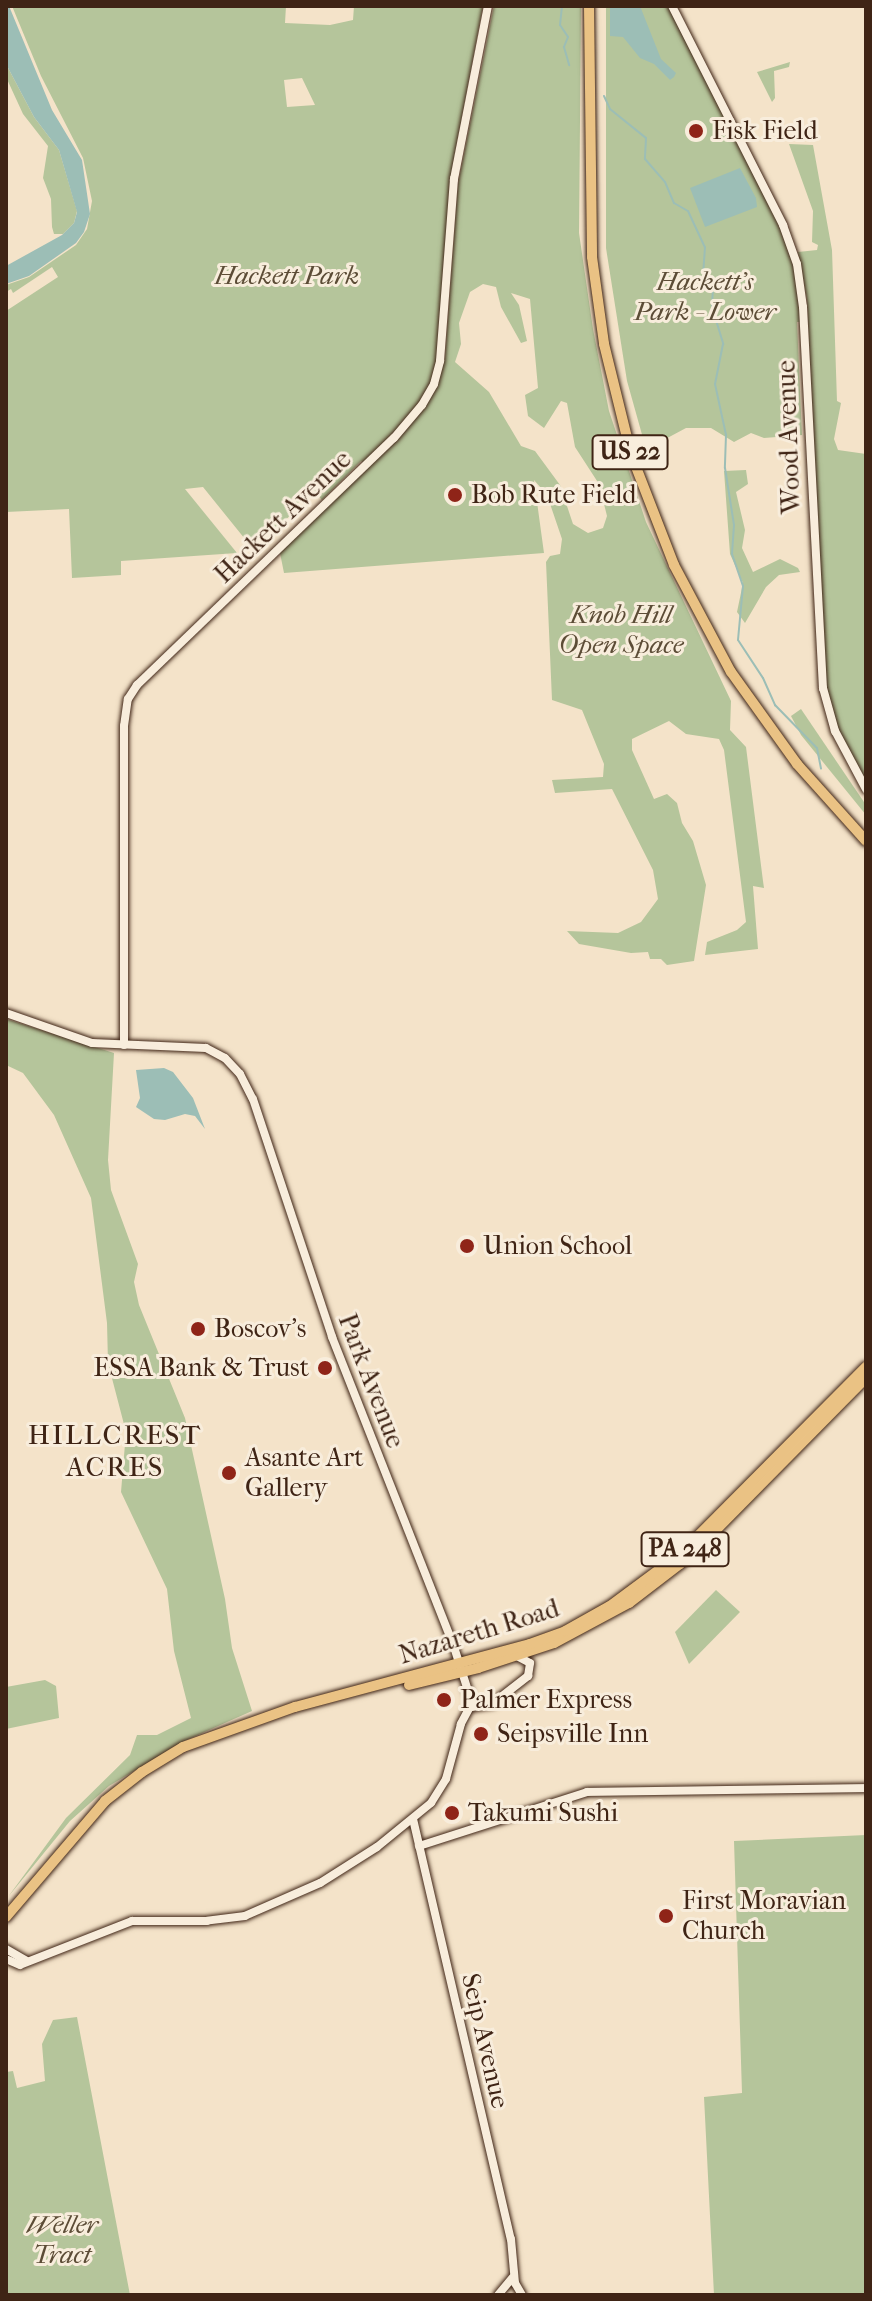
<!DOCTYPE html>
<html>
<head>
<meta charset="utf-8">
<style>
  body { margin:0 }
  #map { position:relative; width:872px; height:2301px; overflow:hidden; background:#f4e3c9; font-family:"IM FELL French Canon",serif }
  div>[style] { position:absolute }
  [style*='--x'] { left:calc(var(--x)*1px); top:calc(var(--y)*1px); width:calc(var(--w)*1px); rotate:calc(var(--a)*1deg) }
  .green>* { inset:0; background:#b5c59b }
  .water>* { inset:0; background:#9cbeb6 }
  .stream>* { height:2px; margin:-1px; padding:0 1px; transform-origin:1px; border-radius:1px; background:#9cbeb6 }
  .roads { filter:drop-shadow(0 0 2px #3f2415) drop-shadow(0 0 2px #3f2415) }
  .secondary>* { height:8px; margin:-4px; padding:0 4px; transform-origin:4px; border-radius:4px; background:#f8eddc }
  .highway>* { height:10px; margin:-5px; padding:0 5px; transform-origin:5px; border-radius:5px; background:#eac284 }
  .dots>* { width:22px; height:22px; translate:-50% -50%; box-sizing:border-box; border:4px solid #f8eddc; border-radius:50% }
  span { translate:-50% -50%; white-space:nowrap; text-align:center; line-height:1.15; -webkit-text-stroke:6px #f8eddc; paint-order:stroke }
  .shield-label span { padding:2px 6px; background:#f8eddc; border:2px solid; border-radius:6px; -webkit-text-stroke-width:0 }
  .shield-label { font-size:24px; color:#3f2415; font-weight:700 }
  .poi-label { font-size:26px; color:#3f2415 }
  .left { translate:0 -50%; text-align:left }
  .right { translate:-100% -50%; text-align:right }
  .park-label { font-size:26px; color:#5c4c36; font-style:italic }
  .street-label { font-size:26px; color:#3f2415 }
  .neighbourhood-label { font-size:28px; color:#3f2415; letter-spacing:2px }
  .frame { position:absolute; inset:0; border:8px solid #3f2415; pointer-events:none }
</style>
</head>
<body>
<div id="map">
  <div class="green">
    <i style="clip-path:polygon(evenodd,12px 6px,286px 6px,285px 23px,330px 25px,353px 20px,354px 6px,483px 6px,453px 163px,441px 360px,445px 359px,458px 184px,494px 6px,581px 6px,579px 233px,593px 329px,609px 411px,646px 522px,731px 701px,730px 730px,746px 747px,763px 881px,764px 888px,753px 886px,758px 949px,705px 955px,707px 942px,737px 930px,746px 922px,724px 750px,719px 739px,686px 734px,669px 721px,632px 739px,632px 750px,654px 799px,667px 794px,677px 803px,682px 823px,693px 841px,706px 885px,694px 961px,667px 965px,661px 959px,650px 959px,648px 952px,631px 953px,579px 944px,567px 931px,618px 933px,641px 922px,658px 899px,653px 870px,612px 789px,555px 793px,552px 780px,603px 777px,604px 764px,582px 710px,552px 700px,546px 562px,550px 556px,560px 554px,562px 539px,547px 495px,534px 480px,544px 553px,284px 573px,279px 548px,366px 465px,361px 461px,322px 500px,310px 486px,290px 516px,258px 541px,249px 544px,203px 487px,185px 489px,237px 553px,121px 561px,121px 575px,72px 578px,69px 509px,6px 512px,6px 311px,58px 277px,52px 267px,13px 293px,11px 289px,6px 292px,6px 285px,29px 277px,76px 245px,87px 229px,92px 201px,83px 158px,41px 76px,12px 6px,302px 78px,315px 105px,287px 107px,284px 80px,302px 78px,12px 6px,483px 284px,496px 287px,501px 307px,521px 343px,527px 341px,519px 305px,511px 293px,530px 299px,538px 388px,525px 395px,528px 416px,544px 428px,561px 401px,567px 403px,575px 447px,599px 484px,607px 516px,603px 528px,588px 533px,573px 524px,560px 485px,535px 451px,521px 446px,489px 392px,455px 362px,461px 344px,459px 323px,470px 292px,483px 284px)"></i>
    <i style="clip-path:polygon(606px 6px,668px 6px,779px 225px,795px 268px,801px 322px,797px 322px,802px 435px,764px 438px,751px 433px,734px 442px,711px 428px,686px 428px,658px 443px,655px 451px,648px 456px,627px 381px,606px 248px)"></i>
    <i style="clip-path:polygon(790px 62px,789px 67px,774px 71px,775px 98px,772px 102px,757px 72px)"></i>
    <i style="clip-path:polygon(6px 64px,34px 117px,59px 150px,77px 211px,74px 223px,63px 234px,54px 234px,52px 227px,51px 199px,43px 178px,48px 146px,23px 114px,6px 77px)"></i>
    <i style="clip-path:polygon(789px 144px,813px 145px,832px 250px,837px 401px,841px 403px,834px 439px,838px 450px,866px 454px,866px 782px,834px 721px,825px 680px,807px 299px,798px 252px,817px 250px,818px 245px,812px 242px,813px 211px)"></i>
    <i style="clip-path:polygon(746px 470px,748px 484px,736px 492px,745px 530px,742px 548px,753px 572px,780px 559px,798px 568px,800px 572px,779px 575px,766px 587px,745px 623px,737px 612px,743px 583px,730px 554px,724px 471px)"></i>
    <i style="clip-path:polygon(801px 709px,866px 805px,866px 815px,801px 735px,791px 716px)"></i>
    <i style="clip-path:polygon(6px 1019px,114px 1053px,108px 1160px,111px 1190px,138px 1264px,134px 1282px,139px 1305px,185px 1418px,225px 1599px,232px 1648px,252px 1711px,182px 1742px,109px 1786px,70px 1821px,8px 1897px,66px 1818px,130px 1755px,137px 1735px,157px 1735px,191px 1718px,174px 1651px,167px 1589px,121px 1492px,126px 1432px,108px 1363px,107px 1323px,91px 1198px,54px 1115px,23px 1073px,6px 1065px)"></i>
    <i style="clip-path:polygon(716px 1590px,740px 1612px,689px 1664px,675px 1632px)"></i>
    <i style="clip-path:polygon(45px 1680px,56px 1686px,59px 1718px,6px 1729px,6px 1687px)"></i>
    <i style="clip-path:polygon(866px 1835px,866px 2295px,714px 2295px,704px 2097px,742px 2093px,734px 1841px)"></i>
    <i style="clip-path:polygon(77px 2017px,130px 2295px,6px 2295px,6px 2072px,13px 2071px,17px 2088px,45px 2081px,42px 2044px,53px 2020px)"></i>
  </div>
  <div class="water">
    <i style="clip-path:polygon(6px 6px,9px 6px,52px 110px,82px 160px,90px 214px,84px 232px,76px 243px,29px 276px,6px 284px,6px 266px,62px 235px,74px 223px,77px 212px,59px 150px,34px 117px,6px 64px)"></i>
    <i style="clip-path:polygon(610px 6px,640px 6px,661px 59px,676px 73px,674px 77px,670px 80px,654px 64px,640px 58px,623px 37px,610px 36px)"></i>
    <i style="clip-path:polygon(740px 168px,756px 198px,757px 207px,705px 227px,690px 188px)"></i>
    <i style="clip-path:polygon(164px 1068px,173px 1072px,193px 1098px,205px 1129px,195px 1116px,185px 1114px,165px 1120px,154px 1119px,136px 1107px,140px 1098px,136px 1070px)"></i>
  </div>
  <div class="stream">
    <i style="--x:562;--y:6;--w:19;--a:96"></i>
    <i style="--x:560;--y:25;--w:14;--a:56"></i>
    <i style="--x:568;--y:37;--w:11;--a:112"></i>
    <i style="--x:564;--y:47;--w:19;--a:74"></i>
    <i style="--x:604;--y:96;--w:14;--a:65"></i>
    <i style="--x:610;--y:109;--w:46;--a:38.9"></i>
    <i style="--x:646;--y:138;--w:21;--a:93"></i>
    <i style="--x:645;--y:159;--w:30;--a:49"></i>
    <i style="--x:665;--y:182;--w:23;--a:67"></i>
    <i style="--x:674;--y:203;--w:16;--a:30"></i>
    <i style="--x:688;--y:211;--w:40;--a:65"></i>
    <i style="--x:705;--y:247;--w:26;--a:94"></i>
    <i style="--x:703;--y:273;--w:17;--a:54"></i>
    <i style="--x:713;--y:287;--w:20;--a:93"></i>
    <i style="--x:712;--y:307;--w:39;--a:73"></i>
    <i style="--x:723;--y:344;--w:41;--a:101.3"></i>
    <i style="--x:715;--y:384;--w:52;--a:77.8"></i>
    <i style="--x:726;--y:435;--w:33;--a:92"></i>
    <i style="--x:725;--y:468;--w:58;--a:81"></i>
    <i style="--x:734;--y:525;--w:29;--a:94"></i>
    <i style="--x:732;--y:554;--w:34;--a:71"></i>
    <i style="--x:743;--y:586;--w:54;--a:95.3"></i>
    <i style="--x:738;--y:640;--w:45;--a:56.7"></i>
    <i style="--x:763;--y:678;--w:30;--a:66"></i>
    <i style="--x:775;--y:705;--w:60;--a:45.7"></i>
    <i style="--x:817;--y:748;--w:21;--a:79"></i>
  </div>
  <div class="roads">
    <div class="secondary">
      <i style="--x:672;--y:6;--w:246;--a:63.1"></i>
      <i style="--x:783;--y:225;--w:41;--a:70.3"></i>
      <i style="--x:797;--y:264;--w:43;--a:82.1"></i>
      <i style="--x:803;--y:307;--w:382;--a:87"></i>
      <i style="--x:823;--y:688;--w:45;--a:74.4"></i>
      <i style="--x:835;--y:731;--w:66;--a:61.9"></i>
      <i style="--x:6;--y:1013;--w:91;--a:19.2"></i>
      <i style="--x:92;--y:1043;--w:114;--a:2.5"></i>
      <i style="--x:206;--y:1048;--w:21;--a:28"></i>
      <i style="--x:225;--y:1058;--w:22;--a:47"></i>
      <i style="--x:240;--y:1074;--w:28;--a:63"></i>
      <i style="--x:253;--y:1099;--w:251;--a:71.6"></i>
      <i style="--x:332;--y:1337;--w:333;--a:68.5"></i>
      <i style="--x:454;--y:1647;--w:59;--a:72.2"></i>
      <i style="--x:472;--y:1703;--w:24;--a:118"></i>
      <i style="--x:461;--y:1724;--w:57;--a:105.3"></i>
      <i style="--x:446;--y:1779;--w:28;--a:122"></i>
      <i style="--x:431;--y:1803;--w:70;--a:140.8"></i>
      <i style="--x:377;--y:1847;--w:67;--a:147.7"></i>
      <i style="--x:320;--y:1883;--w:82;--a:156.3"></i>
      <i style="--x:245;--y:1916;--w:38;--a:173"></i>
      <i style="--x:207;--y:1921;--w:75;--a:180"></i>
      <i style="--x:132;--y:1921;--w:120;--a:158.6"></i>
      <i style="--x:20;--y:1965;--w:15;--a:-157"></i>
      <i style="--x:124;--y:1045;--w:319;--a:-90"></i>
      <i style="--x:124;--y:726;--w:27;--a:-82"></i>
      <i style="--x:128;--y:699;--w:17;--a:-57"></i>
      <i style="--x:137;--y:685;--w:356;--a:-43.9"></i>
      <i style="--x:394;--y:438;--w:43;--a:-49.7"></i>
      <i style="--x:422;--y:405;--w:24;--a:-60"></i>
      <i style="--x:434;--y:384;--w:24;--a:-75"></i>
      <i style="--x:440;--y:361;--w:183;--a:-85.6"></i>
      <i style="--x:454;--y:179;--w:176;--a:-78.9"></i>
      <i style="--x:472;--y:1707;--w:20;--a:-9"></i>
      <i style="--x:492;--y:1704;--w:46;--a:-37.9"></i>
      <i style="--x:528;--y:1676;--w:13;--a:-81"></i>
      <i style="--x:530;--y:1663;--w:15;--a:-152"></i>
      <i style="--x:413;--y:1819;--w:431;--a:76.9"></i>
      <i style="--x:511;--y:2239;--w:44;--a:84.8"></i>
      <i style="--x:515;--y:2283;--w:14;--a:60"></i>
      <i style="--x:419;--y:1846;--w:176;--a:-17.8"></i>
      <i style="--x:587;--y:1792;--w:279;--a:-0.8"></i>
      <i style="--x:6;--y:1949;--w:24;--a:30"></i>
      <i style="--x:498;--y:2295;--w:23;--a:-50"></i>
    </div>
    <div class="highway">
      <i style="--x:589;--y:6;--w:251;--a:89.3"></i>
      <i style="--x:592;--y:257;--w:88;--a:82.1"></i>
      <i style="--x:604;--y:344;--w:113;--a:76.2"></i>
      <i style="--x:631;--y:454;--w:119;--a:68.8"></i>
      <i style="--x:674;--y:565;--w:121;--a:62"></i>
      <i style="--x:731;--y:672;--w:113;--a:54.3"></i>
      <i style="--x:797;--y:764;--w:103;--a:48.1"></i>
      <i style="--x:409;--y:1685;--w:71;--a:-13.8"></i>
      <i style="--x:478;--y:1668;--w:80;--a:-18.2"></i>
      <i style="--x:554;--y:1643;--w:85;--a:-28.1"></i>
      <i style="--x:629;--y:1603;--w:64;--a:-37.4"></i>
      <i style="--x:680;--y:1564;--w:47;--a:-43.3"></i>
      <i style="--x:714;--y:1532;--w:216;--a:-45.4"></i>
      <i style="--x:6;--y:1917;--w:153;--a:-49.5"></i>
      <i style="--x:105;--y:1801;--w:47;--a:-38.1"></i>
      <i style="--x:142;--y:1772;--w:48;--a:-31.4"></i>
      <i style="--x:183;--y:1747;--w:119;--a:-19.7"></i>
      <i style="--x:295;--y:1707;--w:243;--a:-15"></i>
      <i style="--x:530;--y:1644;--w:37;--a:-20"></i>
      <i style="--x:565;--y:1631;--w:51;--a:-29.1"></i>
      <i style="--x:610;--y:1606;--w:86;--a:-36.5"></i>
      <i style="--x:679;--y:1555;--w:265;--a:-45.2"></i>
    </div>
  </div>
  <div class="dots">
    <i style="left:696px;top:131px;background:#8f2418"></i>
    <i style="left:455px;top:495px;background:#8f2418"></i>
    <i style="left:467px;top:1246px;background:#8f2418"></i>
    <i style="left:198px;top:1329px;background:#8f2418"></i>
    <i style="left:325px;top:1368px;background:#8f2418"></i>
    <i style="left:229px;top:1473px;background:#8f2418"></i>
    <i style="left:444px;top:1700px;background:#8f2418"></i>
    <i style="left:481px;top:1734px;background:#8f2418"></i>
    <i style="left:452px;top:1813px;background:#8f2418"></i>
    <i style="left:666px;top:1916px;background:#8f2418"></i>
  </div>
  <div class="shield-label">
    <span style="left:630px;top:452px">US 22</span>
    <span style="left:685px;top:1549px">PA 248</span>
  </div>
  <div class="poi-label">
    <span class="left" style="left:712px;top:131px">Fisk Field</span>
    <span class="left" style="left:471px;top:495px">Bob Rute Field</span>
    <span class="left" style="left:483px;top:1246px">Union School</span>
    <span class="left" style="left:214px;top:1329px">Boscov's</span>
    <span class="right" style="left:309px;top:1368px">ESSA Bank &amp; Trust</span>
    <span class="left" style="left:245px;top:1473px">Asante Art<br>Gallery</span>
    <span class="left" style="left:460px;top:1700px">Palmer Express</span>
    <span class="left" style="left:497px;top:1734px">Seipsville Inn</span>
    <span class="left" style="left:468px;top:1813px">Takumi Sushi</span>
    <span class="left" style="left:682px;top:1916px">First Moravian<br>Church</span>
  </div>
  <div class="park-label">
    <span style="left:287px;top:276px">Hackett Park</span>
    <span style="left:705px;top:297px">Hackett's<br>Park - Lower</span>
    <span style="left:621px;top:630px">Knob Hill<br>Open Space</span>
    <span style="left:62px;top:2240px">Weller<br>Tract</span>
  </div>
  <div class="street-label">
    <span style="left:789px;top:437px;rotate:-92deg">Wood Avenue</span>
    <span style="left:283px;top:517px;rotate:-44deg">Hackett Avenue</span>
    <span style="left:371px;top:1381px;rotate:69deg">Park Avenue</span>
    <span style="left:479px;top:1632px;rotate:-17deg">Nazareth Road</span>
    <span style="left:485px;top:2041px;rotate:77deg">Seip Avenue</span>
  </div>
  <div class="neighbourhood-label">
    <span style="left:115px;top:1451px">HILLCREST<br>ACRES</span>
  </div>
  <div class="frame"></div>
</div>
</body>
</html>
